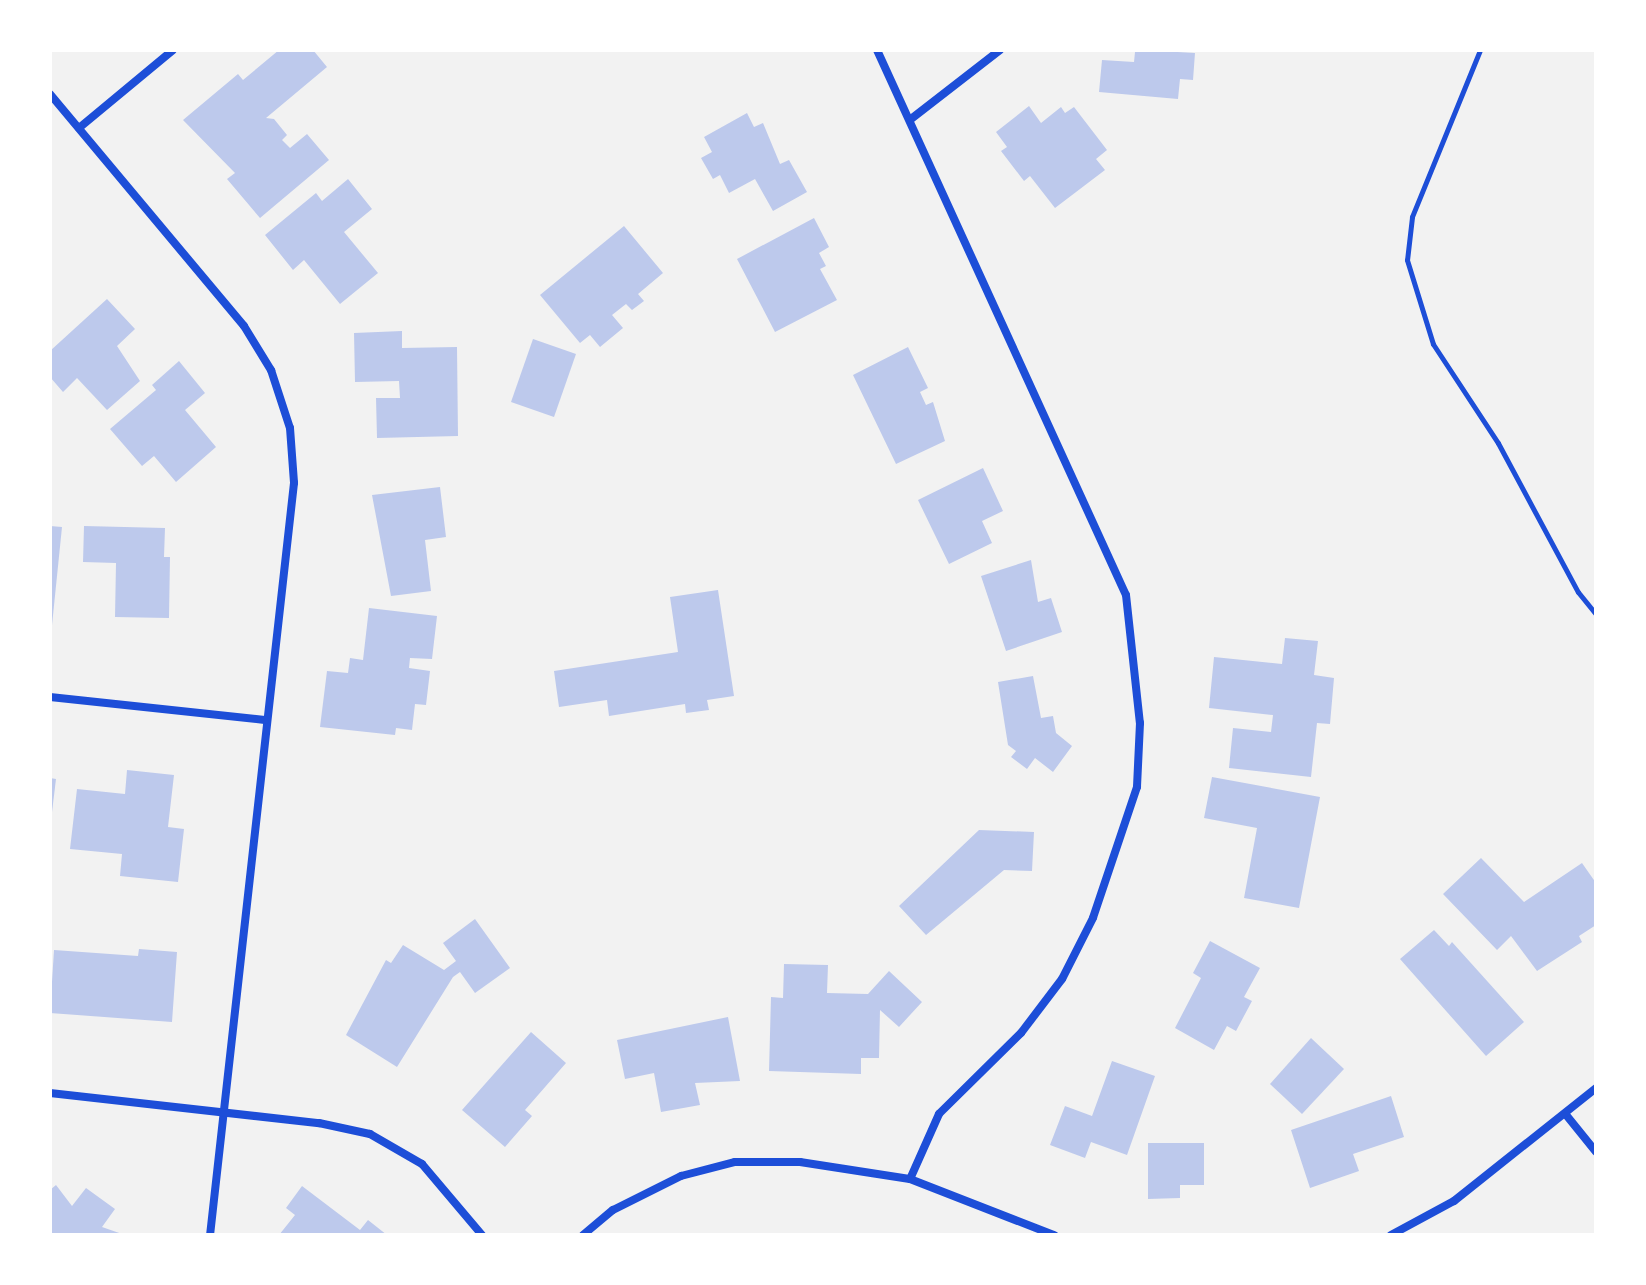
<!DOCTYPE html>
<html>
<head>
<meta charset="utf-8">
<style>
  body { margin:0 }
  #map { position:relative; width:1646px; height:1285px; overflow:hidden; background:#f2f2f2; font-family:Quicksand,sans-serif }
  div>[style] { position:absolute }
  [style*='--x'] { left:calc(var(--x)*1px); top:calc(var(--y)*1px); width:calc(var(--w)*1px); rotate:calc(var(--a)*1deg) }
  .building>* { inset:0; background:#bdc9ec }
  .path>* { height:5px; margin:-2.5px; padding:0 2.5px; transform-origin:2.5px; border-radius:2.5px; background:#1d4ed8 }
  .minor>* { height:8px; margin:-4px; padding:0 4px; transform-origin:4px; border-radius:4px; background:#1d4ed8 }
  span { translate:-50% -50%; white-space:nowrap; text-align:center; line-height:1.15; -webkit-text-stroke:8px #fff; paint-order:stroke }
  .frame { position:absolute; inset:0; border:52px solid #fff; pointer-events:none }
</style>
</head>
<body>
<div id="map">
  <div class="building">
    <i style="clip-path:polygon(279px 50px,313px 50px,327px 67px,266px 118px,274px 119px,287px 135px,282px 140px,290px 148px,307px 134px,329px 160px,260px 218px,227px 179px,235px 173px,183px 120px,238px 74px,243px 80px)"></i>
    <i style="clip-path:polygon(1143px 50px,1195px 53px,1193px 80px,1180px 79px,1178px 99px,1099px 92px,1102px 60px,1134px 62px,1135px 52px)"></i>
    <i style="clip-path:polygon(1029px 106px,1041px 123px,1061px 107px,1065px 113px,1074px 107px,1107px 150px,1096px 159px,1105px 170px,1055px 208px,1030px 176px,1024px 181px,1001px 151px,1007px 147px,996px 132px)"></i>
    <i style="clip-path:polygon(747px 113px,754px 127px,763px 123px,780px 164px,789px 160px,807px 192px,773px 211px,755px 179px,729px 193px,720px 175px,713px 179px,701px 158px,712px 152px,704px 137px)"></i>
    <i style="clip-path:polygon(348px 179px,372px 209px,344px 232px,378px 273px,340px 304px,304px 260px,293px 270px,265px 235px,316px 193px,322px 201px)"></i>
    <i style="clip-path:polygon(814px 218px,829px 247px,819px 253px,826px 266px,820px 269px,837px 300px,775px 332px,737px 259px)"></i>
    <i style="clip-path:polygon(624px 226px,663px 273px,638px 294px,644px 301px,632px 310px,626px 304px,612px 315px,623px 328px,600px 347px,590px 335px,580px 343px,540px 295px)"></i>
    <i style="clip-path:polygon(107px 299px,135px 329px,117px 346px,140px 381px,107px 410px,77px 378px,63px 392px,50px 377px,50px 351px)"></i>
    <i style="clip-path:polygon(402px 331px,402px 348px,457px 347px,458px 436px,377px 438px,376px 398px,400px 398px,399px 381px,355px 382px,354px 333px)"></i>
    <i style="clip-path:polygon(533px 339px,576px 354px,554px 417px,511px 402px)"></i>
    <i style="clip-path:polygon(908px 347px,928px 388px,920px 392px,926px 405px,933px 402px,945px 441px,896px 464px,853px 375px)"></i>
    <i style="clip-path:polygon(179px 361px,205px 393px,185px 410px,216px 447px,176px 482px,154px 456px,142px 466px,110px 429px,156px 390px,152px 385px)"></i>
    <i style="clip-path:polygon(983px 468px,1003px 511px,982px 521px,992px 543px,949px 564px,918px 500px)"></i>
    <i style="clip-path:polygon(440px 487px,446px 537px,425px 540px,431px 591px,391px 596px,372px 495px)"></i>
    <i style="clip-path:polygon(50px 526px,62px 527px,52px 625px,50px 625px)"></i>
    <i style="clip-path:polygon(84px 526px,165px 528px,164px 557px,170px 557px,169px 618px,115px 617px,116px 563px,83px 562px)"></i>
    <i style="clip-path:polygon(1031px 560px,1038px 602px,1051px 598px,1062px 632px,1006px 651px,981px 576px)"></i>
    <i style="clip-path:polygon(718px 590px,734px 696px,707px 700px,709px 710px,686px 713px,685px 704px,609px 716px,607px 700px,559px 707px,554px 671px,678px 652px,670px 597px)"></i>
    <i style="clip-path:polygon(369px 608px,437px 616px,432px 659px,410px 658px,409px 668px,430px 671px,426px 705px,415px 704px,412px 730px,396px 728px,395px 735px,320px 727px,327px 671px,348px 673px,350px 658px,363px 660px)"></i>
    <i style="clip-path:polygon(1285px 638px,1318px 641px,1314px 675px,1334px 678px,1330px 724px,1317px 723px,1311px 777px,1229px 768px,1233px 728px,1271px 732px,1273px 715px,1209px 708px,1214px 657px,1282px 664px)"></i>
    <i style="clip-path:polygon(1033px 676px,1041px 718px,1053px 716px,1056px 733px,1072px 746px,1053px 772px,1035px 758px,1027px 769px,1011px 757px,1016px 751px,1008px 745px,998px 682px)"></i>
    <i style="clip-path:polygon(127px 770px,174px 775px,168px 827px,184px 829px,178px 882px,120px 876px,122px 854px,70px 849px,77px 789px,125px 794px)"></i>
    <i style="clip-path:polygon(1212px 777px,1320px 797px,1299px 908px,1244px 898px,1257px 828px,1204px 818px)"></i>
    <i style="clip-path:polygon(50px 778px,56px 779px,52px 812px,50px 812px)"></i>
    <i style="clip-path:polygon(979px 830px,1034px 832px,1032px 871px,1004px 870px,926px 935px,899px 906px)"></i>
    <i style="clip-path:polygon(1481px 858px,1524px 902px,1582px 863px,1596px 883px,1596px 925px,1579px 936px,1582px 942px,1537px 971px,1511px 936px,1497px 950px,1443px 894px)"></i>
    <i style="clip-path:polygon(475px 919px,510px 968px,475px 993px,460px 972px,453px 977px,397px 1067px,346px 1035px,386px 960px,391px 963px,403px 945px,444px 970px,456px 961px,443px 943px)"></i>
    <i style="clip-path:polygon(1434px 930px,1449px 946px,1452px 942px,1524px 1022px,1486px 1056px,1400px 959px)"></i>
    <i style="clip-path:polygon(1210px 941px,1260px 968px,1244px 997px,1252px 1001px,1236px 1031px,1227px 1026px,1214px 1050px,1175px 1028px,1201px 978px,1193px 973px)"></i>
    <i style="clip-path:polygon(139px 949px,177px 952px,172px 1022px,50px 1013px,54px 950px,138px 956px)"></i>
    <i style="clip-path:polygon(784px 964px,828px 965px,827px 993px,868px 994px,889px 971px,922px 1002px,899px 1027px,880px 1010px,879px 1058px,861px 1058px,861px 1074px,769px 1071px,771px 997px,783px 998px)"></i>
    <i style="clip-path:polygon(728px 1017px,740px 1081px,695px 1083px,700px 1105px,661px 1112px,654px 1073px,625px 1079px,617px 1040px)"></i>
    <i style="clip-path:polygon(531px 1032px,566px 1063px,525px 1110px,532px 1116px,505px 1147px,462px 1110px)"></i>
    <i style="clip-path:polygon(1311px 1038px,1344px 1069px,1302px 1114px,1270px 1084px)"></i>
    <i style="clip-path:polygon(1112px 1061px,1155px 1076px,1127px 1155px,1091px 1142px,1085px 1158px,1050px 1145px,1065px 1106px,1092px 1116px)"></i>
    <i style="clip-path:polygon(1391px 1096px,1404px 1137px,1353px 1154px,1359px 1171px,1310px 1188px,1291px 1130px)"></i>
    <i style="clip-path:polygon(1148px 1143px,1204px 1143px,1204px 1185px,1180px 1185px,1180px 1198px,1148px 1199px)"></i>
    <i style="clip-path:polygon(56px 1185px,72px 1206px,86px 1188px,115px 1209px,102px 1227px,125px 1235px,50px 1235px,50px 1190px)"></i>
    <i style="clip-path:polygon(302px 1186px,360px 1230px,368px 1220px,387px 1235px,279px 1235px,295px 1215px,286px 1208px)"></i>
  </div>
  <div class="path">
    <i style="--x:1480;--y:50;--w:180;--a:112.2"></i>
    <i style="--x:1412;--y:217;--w:43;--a:96.6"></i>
    <i style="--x:1407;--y:260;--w:88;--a:72.8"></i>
    <i style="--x:1433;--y:344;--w:118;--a:56.7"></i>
    <i style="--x:1498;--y:443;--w:169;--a:61.8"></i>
    <i style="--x:1578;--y:592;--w:28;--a:51"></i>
  </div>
  <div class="minor">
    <i style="--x:877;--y:50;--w:599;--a:65.45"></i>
    <i style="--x:1126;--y:595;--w:129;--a:83.8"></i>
    <i style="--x:1140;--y:723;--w:64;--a:92.7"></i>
    <i style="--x:1137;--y:787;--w:138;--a:108.6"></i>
    <i style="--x:1093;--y:918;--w:68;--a:116.9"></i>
    <i style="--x:1062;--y:979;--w:68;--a:127.2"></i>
    <i style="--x:1021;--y:1033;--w:115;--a:135.4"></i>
    <i style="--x:939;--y:1114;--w:71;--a:114"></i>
    <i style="--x:50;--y:94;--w:302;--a:50.1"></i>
    <i style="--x:244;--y:326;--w:52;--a:58.5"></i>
    <i style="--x:271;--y:370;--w:61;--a:71.9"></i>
    <i style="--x:290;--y:428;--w:55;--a:85.8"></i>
    <i style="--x:294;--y:483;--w:757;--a:96.37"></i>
    <i style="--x:911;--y:119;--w:113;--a:-37.8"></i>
    <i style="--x:79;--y:128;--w:122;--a:-39.7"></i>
    <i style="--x:50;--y:697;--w:216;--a:6.1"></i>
    <i style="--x:50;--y:1093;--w:271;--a:6.4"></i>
    <i style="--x:319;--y:1123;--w:52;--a:12.2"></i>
    <i style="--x:370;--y:1134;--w:60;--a:30"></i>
    <i style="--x:422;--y:1164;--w:93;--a:49.8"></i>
    <i style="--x:1567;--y:1116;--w:46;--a:51.1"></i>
    <i style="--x:583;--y:1235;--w:39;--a:-40"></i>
    <i style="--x:613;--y:1210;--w:76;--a:-26.6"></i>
    <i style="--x:681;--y:1176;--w:56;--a:-14.5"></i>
    <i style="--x:735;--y:1162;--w:65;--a:0"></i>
    <i style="--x:800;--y:1162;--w:111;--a:8.8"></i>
    <i style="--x:910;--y:1179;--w:155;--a:21.3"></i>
    <i style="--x:1391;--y:1235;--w:72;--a:-28.4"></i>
    <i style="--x:1454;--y:1201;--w:181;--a:-38.5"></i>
  </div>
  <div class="frame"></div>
</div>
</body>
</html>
